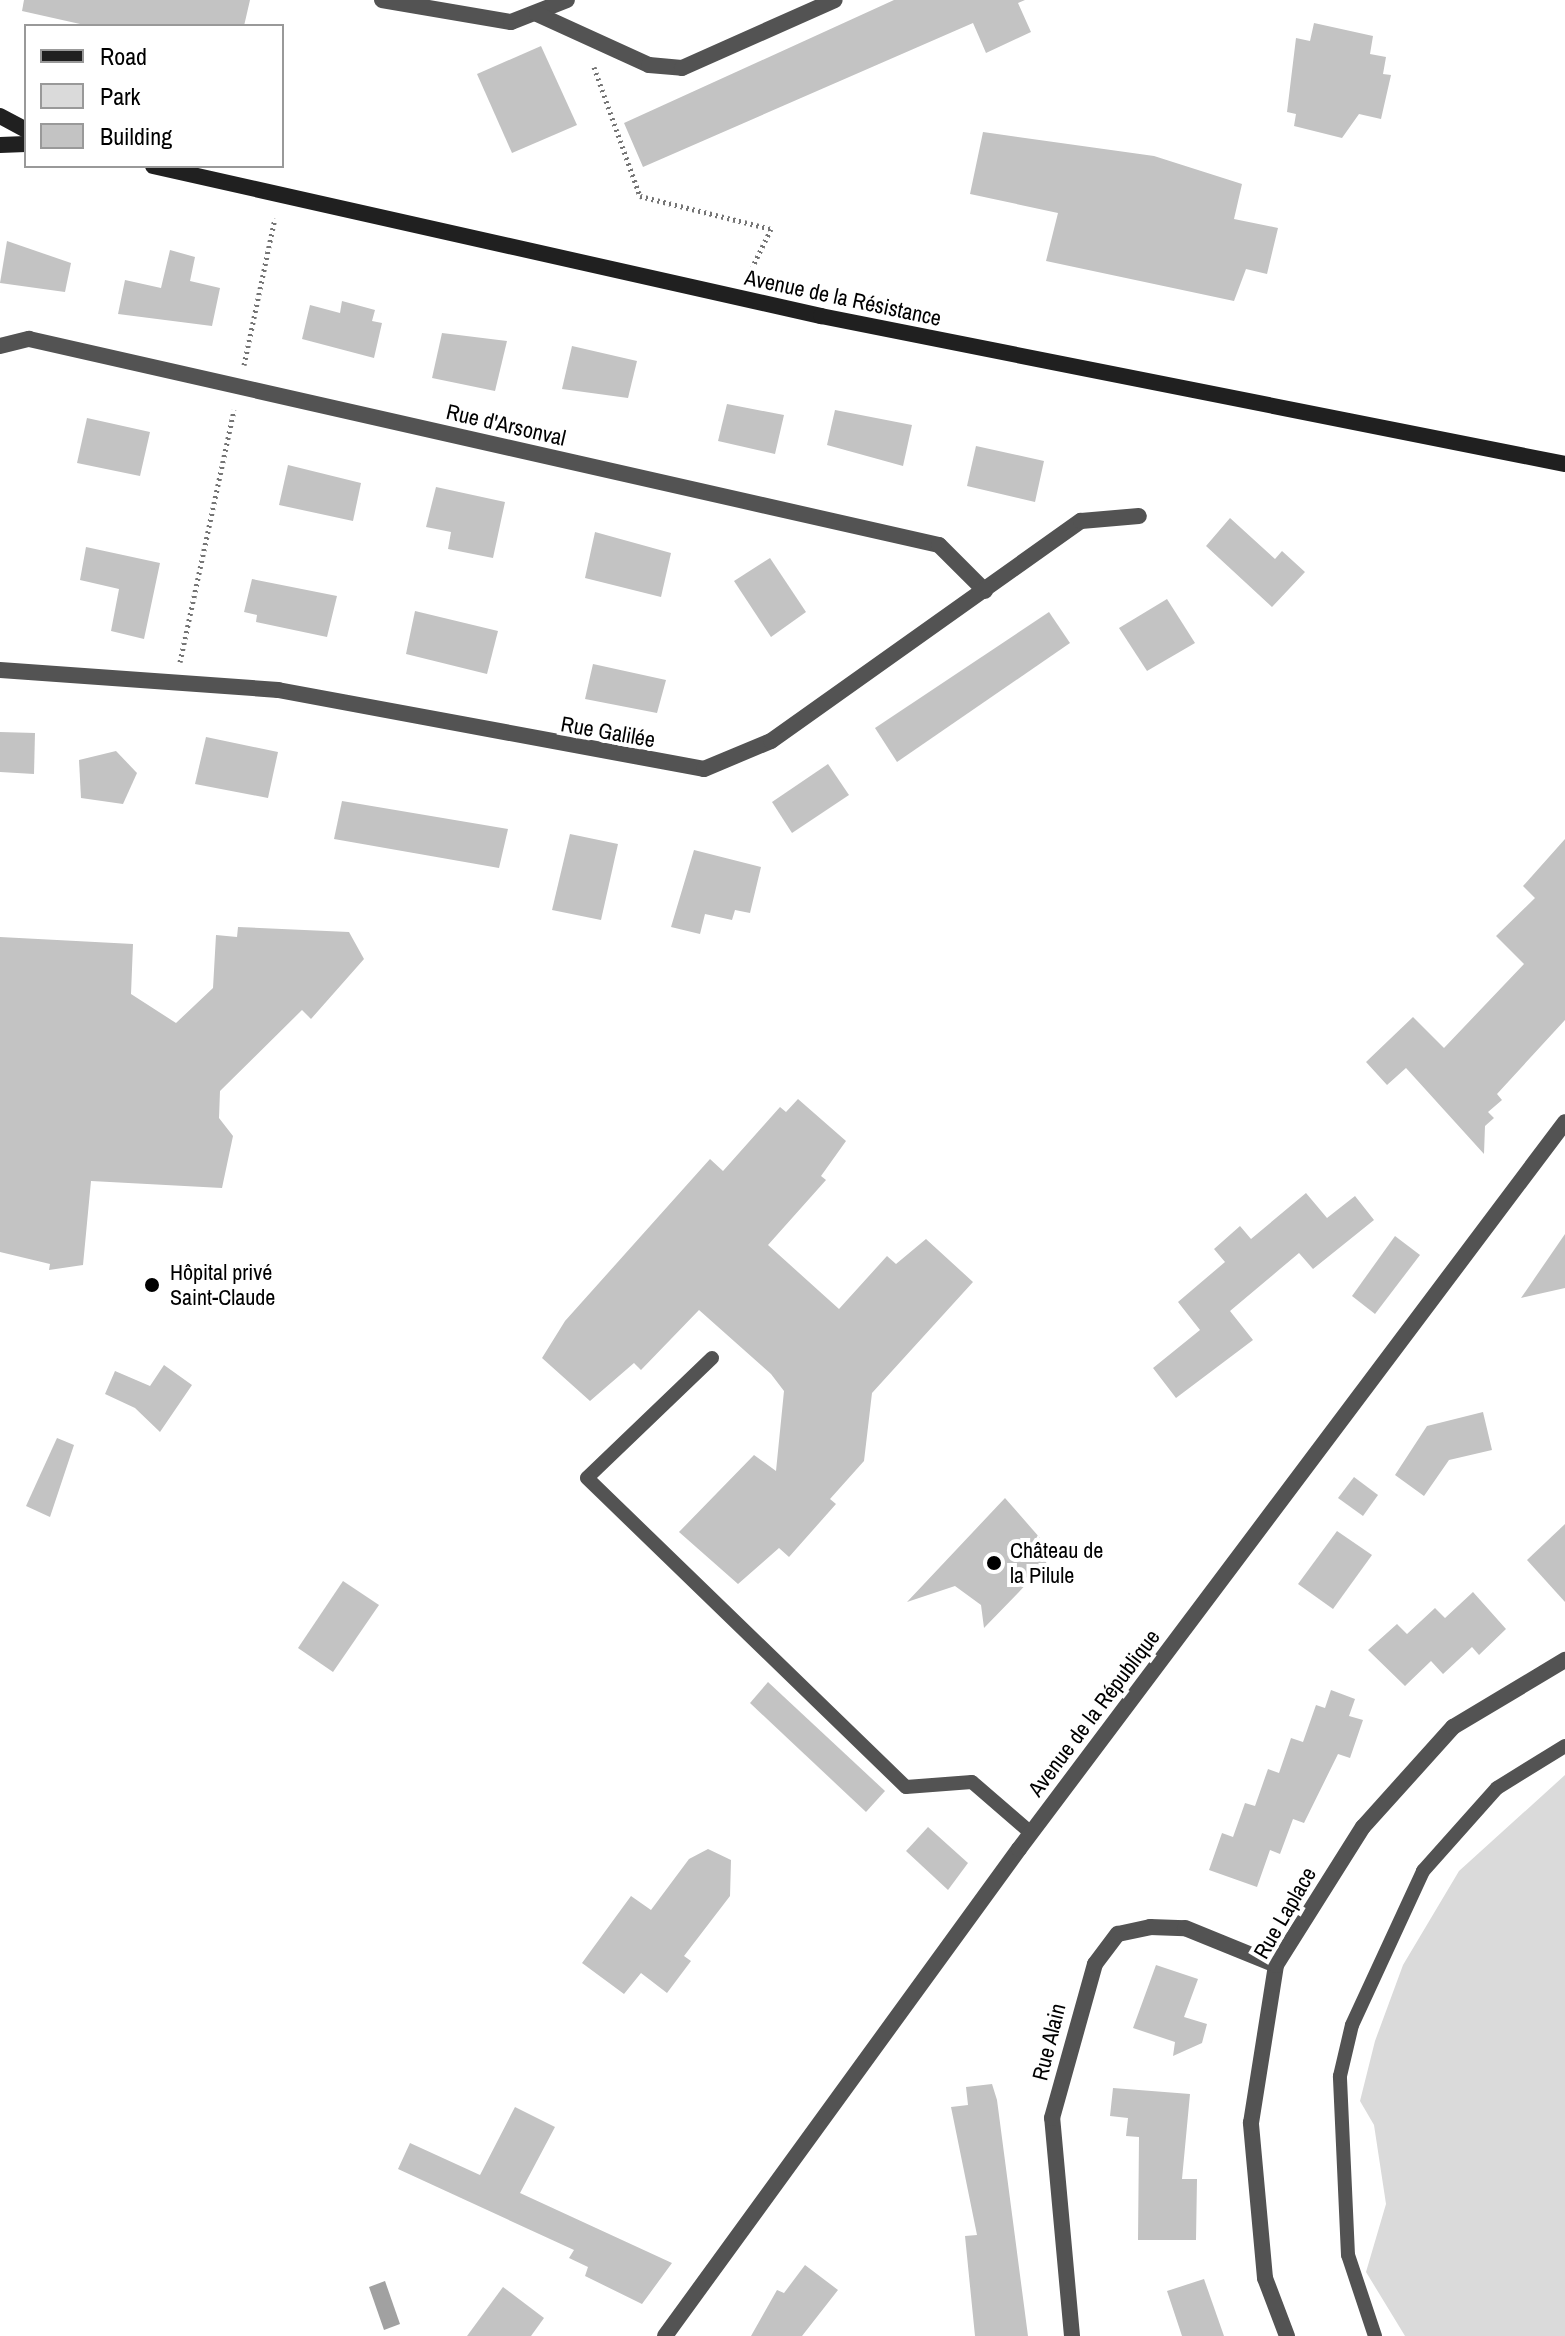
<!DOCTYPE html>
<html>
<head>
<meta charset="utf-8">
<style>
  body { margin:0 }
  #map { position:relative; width:1565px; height:2336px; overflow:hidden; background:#fff; font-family:"Archivo Narrow",sans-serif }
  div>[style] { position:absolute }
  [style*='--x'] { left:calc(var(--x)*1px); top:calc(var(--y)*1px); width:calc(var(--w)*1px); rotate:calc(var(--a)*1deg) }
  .green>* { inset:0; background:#dadada }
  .water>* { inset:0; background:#a1a1a1 }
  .building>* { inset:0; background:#c3c3c3 }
  .path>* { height:5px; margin-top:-2.5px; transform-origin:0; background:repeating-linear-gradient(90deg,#757575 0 2px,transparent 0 6px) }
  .lane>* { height:14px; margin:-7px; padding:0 7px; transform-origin:7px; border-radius:7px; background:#535353 }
  .street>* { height:16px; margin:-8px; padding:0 8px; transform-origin:8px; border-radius:8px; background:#535353 }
  .secondary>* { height:16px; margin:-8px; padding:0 8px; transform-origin:8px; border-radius:8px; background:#202020 }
  .dots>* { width:22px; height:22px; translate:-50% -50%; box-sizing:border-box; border:4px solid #fff; border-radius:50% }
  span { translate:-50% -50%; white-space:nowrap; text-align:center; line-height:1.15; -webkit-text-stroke:8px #fff; paint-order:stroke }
  .street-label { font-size:22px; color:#000 }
  .poi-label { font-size:22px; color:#000 }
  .left { translate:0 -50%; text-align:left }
  .legend { position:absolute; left:24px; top:24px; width:260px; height:144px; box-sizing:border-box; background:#fff; border:2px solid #999; margin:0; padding:10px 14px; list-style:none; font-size:24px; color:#000 }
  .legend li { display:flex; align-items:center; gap:16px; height:40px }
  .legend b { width:40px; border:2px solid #999 }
</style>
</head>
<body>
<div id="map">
  <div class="green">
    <i style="clip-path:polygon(1565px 1775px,1565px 2336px,1405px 2336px,1366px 2272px,1386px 2204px,1374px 2125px,1360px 2101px,1375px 2041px,1403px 1965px,1459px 1871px)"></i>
  </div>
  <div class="water">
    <i style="clip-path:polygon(385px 2281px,400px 2324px,384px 2330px,369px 2287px)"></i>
  </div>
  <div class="building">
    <i style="clip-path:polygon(24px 0,250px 0,244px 26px,89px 26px,22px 11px)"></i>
    <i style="clip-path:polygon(894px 0,1025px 0,1018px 3px,1031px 32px,986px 53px,973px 23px,643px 167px,624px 123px)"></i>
    <i style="clip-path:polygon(1314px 23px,1373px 36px,1370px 54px,1386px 57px,1383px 74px,1391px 75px,1381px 119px,1359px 114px,1342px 138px,1294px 126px,1296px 114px,1287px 112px,1296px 38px,1310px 41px)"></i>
    <i style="clip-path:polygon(541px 46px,577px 125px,512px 153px,477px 74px)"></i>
    <i style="clip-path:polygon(983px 132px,1154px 156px,1242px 184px,1234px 219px,1278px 228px,1267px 274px,1246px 269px,1234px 301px,1046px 261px,1058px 213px,970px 194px)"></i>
    <i style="clip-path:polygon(7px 241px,71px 263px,65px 292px,0 283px)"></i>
    <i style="clip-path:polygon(170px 250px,195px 257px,190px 281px,220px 288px,212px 326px,118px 314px,125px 280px,161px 288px)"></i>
    <i style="clip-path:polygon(342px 301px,375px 310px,372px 321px,382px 323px,374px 358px,302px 339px,310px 305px,340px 313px)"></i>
    <i style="clip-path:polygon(442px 333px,507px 341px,495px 391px,432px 378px)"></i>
    <i style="clip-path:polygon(572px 346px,637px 361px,628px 398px,562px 389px)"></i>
    <i style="clip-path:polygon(727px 404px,784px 415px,775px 454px,718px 441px)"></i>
    <i style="clip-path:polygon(835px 410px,912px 425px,903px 466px,827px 445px)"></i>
    <i style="clip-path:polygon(87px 418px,150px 432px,140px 476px,77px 463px)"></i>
    <i style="clip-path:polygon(976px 446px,1044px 461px,1035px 502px,967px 486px)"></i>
    <i style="clip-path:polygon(288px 465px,361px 483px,353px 521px,279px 505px)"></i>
    <i style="clip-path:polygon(436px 487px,505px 502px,493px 558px,448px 549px,451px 532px,426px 527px)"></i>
    <i style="clip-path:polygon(1230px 518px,1275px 559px,1282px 551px,1305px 572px,1272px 607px,1206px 546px)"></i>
    <i style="clip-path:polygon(595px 532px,671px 553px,661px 597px,585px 578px)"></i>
    <i style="clip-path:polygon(86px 547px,160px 563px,144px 639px,111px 631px,119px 589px,80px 580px)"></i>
    <i style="clip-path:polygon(770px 558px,806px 612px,771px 637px,734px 581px)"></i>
    <i style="clip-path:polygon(252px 579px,337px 596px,327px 637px,256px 622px,257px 615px,244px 612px)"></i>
    <i style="clip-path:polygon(1167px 599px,1195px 643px,1147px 671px,1119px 628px)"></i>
    <i style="clip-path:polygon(415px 611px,498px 631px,487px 674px,406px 654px)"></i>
    <i style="clip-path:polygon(1049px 612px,1070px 643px,897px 762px,875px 728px)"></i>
    <i style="clip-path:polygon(593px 664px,666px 680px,657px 713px,585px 699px)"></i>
    <i style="clip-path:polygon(0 732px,35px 733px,34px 774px,0 772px)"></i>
    <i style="clip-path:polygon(206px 737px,278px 752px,268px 798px,195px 784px)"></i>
    <i style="clip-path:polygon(116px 751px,137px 773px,123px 804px,81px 798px,79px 760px)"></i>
    <i style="clip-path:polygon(828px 764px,849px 795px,792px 833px,772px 802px)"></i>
    <i style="clip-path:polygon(342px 801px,508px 829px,499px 868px,334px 839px)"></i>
    <i style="clip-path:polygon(570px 834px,618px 844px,601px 920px,552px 910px)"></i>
    <i style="clip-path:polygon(1565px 839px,1565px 1020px,1497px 1094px,1502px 1100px,1488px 1112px,1494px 1118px,1485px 1126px,1484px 1154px,1406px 1068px,1387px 1085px,1366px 1062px,1413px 1017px,1444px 1048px,1524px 964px,1496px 936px,1535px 898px,1523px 886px)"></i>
    <i style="clip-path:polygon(694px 850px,761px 867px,750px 913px,735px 910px,732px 920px,705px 914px,700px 934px,671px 927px)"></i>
    <i style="clip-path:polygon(238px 927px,349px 932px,364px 959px,311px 1019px,302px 1010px,220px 1091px,219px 1118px,233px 1136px,222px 1188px,91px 1181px,83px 1265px,49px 1270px,50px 1264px,0 1252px,0 937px,133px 944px,131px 994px,176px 1023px,213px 988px,216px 935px,237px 937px)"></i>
    <i style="clip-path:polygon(798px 1099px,846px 1141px,821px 1176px,826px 1180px,768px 1245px,839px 1309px,887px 1256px,896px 1264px,926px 1239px,973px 1282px,872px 1393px,864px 1461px,830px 1499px,836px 1504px,789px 1557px,779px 1548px,738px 1584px,679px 1532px,754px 1455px,776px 1471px,784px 1391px,771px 1374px,699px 1310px,641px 1370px,634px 1363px,590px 1401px,542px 1358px,565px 1321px,710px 1159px,723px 1171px,780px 1107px,786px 1112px)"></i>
    <i style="clip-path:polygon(1306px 1193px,1327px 1218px,1355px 1196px,1374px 1220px,1313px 1269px,1299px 1253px,1230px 1311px,1253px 1340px,1176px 1398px,1153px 1368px,1200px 1330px,1178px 1302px,1225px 1262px,1214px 1249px,1240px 1226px,1251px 1239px)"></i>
    <i style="clip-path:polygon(1565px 1234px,1565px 1288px,1521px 1298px)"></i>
    <i style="clip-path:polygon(1395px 1236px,1420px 1255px,1375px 1314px,1352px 1296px)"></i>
    <i style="clip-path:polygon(164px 1365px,192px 1385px,160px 1432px,135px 1408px,105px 1394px,115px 1371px,150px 1386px)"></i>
    <i style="clip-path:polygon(1483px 1412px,1492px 1450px,1449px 1460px,1424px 1496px,1395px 1475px,1427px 1426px)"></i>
    <i style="clip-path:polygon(57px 1438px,74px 1445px,50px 1517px,26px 1506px)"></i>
    <i style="clip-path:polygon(1354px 1477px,1378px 1495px,1363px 1516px,1338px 1498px)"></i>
    <i style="clip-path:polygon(1005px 1498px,1054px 1554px,1018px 1593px,984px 1628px,981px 1605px,955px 1586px,907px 1602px)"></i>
    <i style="clip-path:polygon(1565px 1524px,1565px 1602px,1527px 1560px)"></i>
    <i style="clip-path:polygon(1337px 1531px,1372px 1555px,1333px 1609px,1298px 1584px)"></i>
    <i style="clip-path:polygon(343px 1581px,379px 1605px,333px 1672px,298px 1648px)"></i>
    <i style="clip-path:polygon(1473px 1592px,1506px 1629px,1479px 1655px,1472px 1647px,1443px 1674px,1431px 1661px,1405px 1686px,1368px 1650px,1397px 1624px,1407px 1634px,1435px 1608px,1445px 1618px)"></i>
    <i style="clip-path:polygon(768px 1682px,885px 1791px,866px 1812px,750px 1703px)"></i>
    <i style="clip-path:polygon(1331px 1690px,1355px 1699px,1349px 1716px,1363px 1720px,1350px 1758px,1338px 1754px,1304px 1823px,1293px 1819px,1280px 1854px,1270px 1850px,1257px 1887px,1209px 1870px,1222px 1833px,1233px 1837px,1245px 1803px,1255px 1806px,1268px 1769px,1279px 1773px,1291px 1738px,1303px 1742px,1316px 1705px,1325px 1708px)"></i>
    <i style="clip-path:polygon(928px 1827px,968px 1863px,948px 1890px,906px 1851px)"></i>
    <i style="clip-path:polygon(708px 1849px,731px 1860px,730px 1896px,684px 1956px,691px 1961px,667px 1993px,641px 1973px,624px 1994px,582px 1963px,631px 1896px,651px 1910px,689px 1859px)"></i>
    <i style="clip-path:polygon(1156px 1965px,1198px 1979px,1184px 2017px,1207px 2024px,1202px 2043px,1173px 2056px,1175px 2042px,1133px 2028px)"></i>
    <i style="clip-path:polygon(992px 2084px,997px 2100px,1028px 2336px,975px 2336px,965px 2236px,977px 2235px,951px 2107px,968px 2105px,966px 2087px)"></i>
    <i style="clip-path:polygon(1113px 2088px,1190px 2094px,1182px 2179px,1197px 2179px,1196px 2240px,1138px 2240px,1139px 2137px,1126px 2136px,1128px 2118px,1110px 2116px)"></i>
    <i style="clip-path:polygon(515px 2107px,555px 2127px,520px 2193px,672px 2263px,642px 2304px,585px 2276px,588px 2267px,569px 2258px,574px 2250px,398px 2169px,410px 2143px,480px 2175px)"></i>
    <i style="clip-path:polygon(805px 2265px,838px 2290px,802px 2336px,751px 2336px,777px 2290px,784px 2293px)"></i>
    <i style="clip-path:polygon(1204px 2279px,1224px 2336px,1182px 2336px,1167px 2291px)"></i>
    <i style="clip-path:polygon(503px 2287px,544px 2318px,531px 2336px,467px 2336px)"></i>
  </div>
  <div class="path">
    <i style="--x:594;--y:67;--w:137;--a:70.4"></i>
    <i style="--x:640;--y:196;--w:135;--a:14.1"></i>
    <i style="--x:771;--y:229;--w:55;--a:116.1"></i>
    <i style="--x:244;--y:365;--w:150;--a:-78.1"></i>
    <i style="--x:180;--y:662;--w:258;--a:-77.9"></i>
  </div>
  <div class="lane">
    <i style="--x:712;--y:1358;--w:173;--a:136.2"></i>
    <i style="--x:587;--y:1478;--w:444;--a:44.1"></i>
    <i style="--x:906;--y:1787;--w:66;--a:-4.3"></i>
    <i style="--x:972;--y:1782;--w:78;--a:40.8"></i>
    <i style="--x:1375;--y:2336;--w:85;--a:-108.4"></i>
    <i style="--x:1348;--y:2255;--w:179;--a:-92.6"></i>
    <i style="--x:1340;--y:2076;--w:52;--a:-76.8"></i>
    <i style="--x:1352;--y:2025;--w:170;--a:-65.2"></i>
    <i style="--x:1423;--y:1871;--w:111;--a:-48.3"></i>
    <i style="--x:1497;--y:1788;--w:80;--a:-31.7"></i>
  </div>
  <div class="street">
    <i style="--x:382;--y:0;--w:131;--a:9.7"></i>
    <i style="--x:511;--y:22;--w:60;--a:-21.4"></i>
    <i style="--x:537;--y:14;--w:123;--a:24.5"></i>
    <i style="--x:649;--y:65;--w:33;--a:5"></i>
    <i style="--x:682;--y:68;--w:167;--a:-24"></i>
    <i style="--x:0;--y:346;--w:30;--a:-14"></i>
    <i style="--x:29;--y:339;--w:933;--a:12.76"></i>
    <i style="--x:939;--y:545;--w:65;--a:45"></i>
    <i style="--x:0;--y:670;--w:279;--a:4.1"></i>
    <i style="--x:278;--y:690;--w:433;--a:10.5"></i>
    <i style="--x:704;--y:769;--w:73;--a:-22.7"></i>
    <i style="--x:771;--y:741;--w:380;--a:-35.4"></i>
    <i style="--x:1081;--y:521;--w:58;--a:-4.9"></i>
    <i style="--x:665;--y:2336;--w:602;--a:-53.99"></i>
    <i style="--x:1019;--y:1849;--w:909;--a:-53.09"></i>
    <i style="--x:1072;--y:2336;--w:219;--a:-95.2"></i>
    <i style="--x:1052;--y:2118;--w:160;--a:-74.4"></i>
    <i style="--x:1095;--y:1964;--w:38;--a:-53"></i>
    <i style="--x:1118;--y:1934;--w:33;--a:-12"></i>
    <i style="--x:1150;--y:1927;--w:35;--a:2"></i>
    <i style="--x:1185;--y:1928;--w:98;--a:22.1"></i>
    <i style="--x:1287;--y:2336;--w:62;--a:-110.8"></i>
    <i style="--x:1265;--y:2278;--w:156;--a:-95.2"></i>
    <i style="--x:1251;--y:2123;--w:160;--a:-81"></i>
    <i style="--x:1276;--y:1965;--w:163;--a:-57.8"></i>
    <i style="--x:1363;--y:1827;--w:135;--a:-48"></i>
    <i style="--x:1453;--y:1727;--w:131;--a:-30.9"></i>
  </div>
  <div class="secondary">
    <i style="--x:0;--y:116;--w:30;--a:28"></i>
    <i style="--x:0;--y:145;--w:26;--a:-2"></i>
    <i style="--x:153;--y:166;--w:685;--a:12.66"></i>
    <i style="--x:821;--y:316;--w:759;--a:11.25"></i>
  </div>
  <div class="dots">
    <i style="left:152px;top:1285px;background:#000"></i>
    <i style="left:994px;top:1563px;background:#000"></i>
  </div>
  <div class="street-label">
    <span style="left:843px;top:298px;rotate:12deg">Avenue de la Résistance</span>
    <span style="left:506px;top:425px;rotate:13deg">Rue d'Arsonval</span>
    <span style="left:608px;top:732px;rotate:10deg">Rue Galilée</span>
    <span style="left:1094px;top:1713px;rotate:-53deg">Avenue de la République</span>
    <span style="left:1285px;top:1913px;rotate:-60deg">Rue Laplace</span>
    <span style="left:1049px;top:2042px;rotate:-76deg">Rue Alain</span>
  </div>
  <div class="poi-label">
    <span class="left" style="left:170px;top:1285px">Hôpital privé<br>Saint-Claude</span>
    <span class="left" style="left:1010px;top:1563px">Château de<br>la Pilule</span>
  </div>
  <ul class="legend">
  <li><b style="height:10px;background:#202020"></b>Road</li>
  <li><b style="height:22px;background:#dadada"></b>Park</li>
  <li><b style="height:22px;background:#c3c3c3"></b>Building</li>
  </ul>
</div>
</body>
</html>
